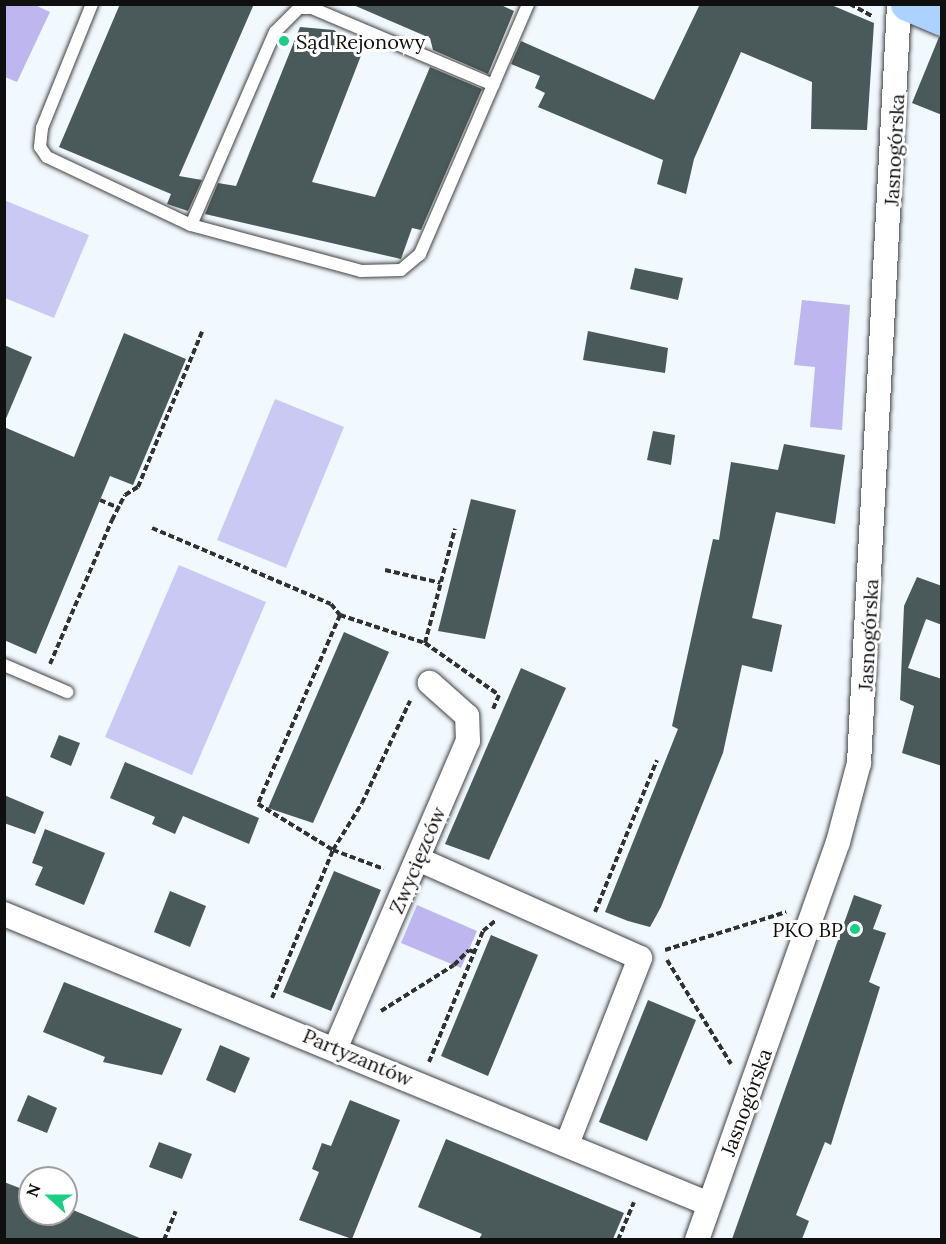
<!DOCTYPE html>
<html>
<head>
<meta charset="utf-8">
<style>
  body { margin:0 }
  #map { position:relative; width:946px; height:1244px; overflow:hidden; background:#f1f9ff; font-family:Lora,serif }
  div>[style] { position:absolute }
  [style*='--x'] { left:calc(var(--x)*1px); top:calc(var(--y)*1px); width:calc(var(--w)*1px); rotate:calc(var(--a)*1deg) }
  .green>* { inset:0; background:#beb6ee }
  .pitch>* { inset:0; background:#c9c9f4 }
  .building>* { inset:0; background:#4a5959 }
  .path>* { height:4px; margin-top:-2px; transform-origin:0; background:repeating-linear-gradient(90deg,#313131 0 6px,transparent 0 9px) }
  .roads { filter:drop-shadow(0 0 2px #424242) drop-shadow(0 0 2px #424242) }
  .lane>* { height:12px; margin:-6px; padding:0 6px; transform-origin:6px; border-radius:6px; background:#fff }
  .street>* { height:24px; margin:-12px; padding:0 12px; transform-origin:12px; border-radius:12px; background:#fff }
  .secondary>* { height:33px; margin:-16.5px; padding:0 16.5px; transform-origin:16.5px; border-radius:16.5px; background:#acd3ff }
  .dots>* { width:16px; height:16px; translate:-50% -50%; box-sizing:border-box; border:3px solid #fff; border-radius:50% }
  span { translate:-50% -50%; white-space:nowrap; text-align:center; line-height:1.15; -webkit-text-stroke:6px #fff; paint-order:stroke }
  .poi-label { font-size:20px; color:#0f0f0f }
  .left { translate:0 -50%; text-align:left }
  .right { translate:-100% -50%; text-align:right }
  .street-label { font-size:20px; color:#0f0f0f }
  .frame { position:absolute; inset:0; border:6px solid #0f0f0f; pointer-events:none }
  .north { position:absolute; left:18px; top:1166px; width:60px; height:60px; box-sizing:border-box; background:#fff; border:2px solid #9f9f9f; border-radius:50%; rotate:291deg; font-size:16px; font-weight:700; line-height:24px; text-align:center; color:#0f0f0f }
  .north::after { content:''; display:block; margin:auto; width:21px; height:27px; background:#19ce85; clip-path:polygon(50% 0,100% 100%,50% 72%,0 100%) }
</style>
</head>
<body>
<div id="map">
  <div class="green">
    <i style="clip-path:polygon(4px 5px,35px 5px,50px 12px,17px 82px,5px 77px)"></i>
    <i style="clip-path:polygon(802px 300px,850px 305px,842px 430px,810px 427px,815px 367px,794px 365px)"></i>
    <i style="clip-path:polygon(417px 905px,477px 931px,461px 968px,401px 943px)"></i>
  </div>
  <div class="pitch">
    <i style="clip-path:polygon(4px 200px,89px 235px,54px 318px,5px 298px)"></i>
    <i style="clip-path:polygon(275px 399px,344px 427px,286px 568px,217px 540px)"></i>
    <i style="clip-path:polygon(179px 565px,266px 602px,192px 775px,105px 737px)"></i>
  </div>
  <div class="building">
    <i style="clip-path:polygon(120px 4px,254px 4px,179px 176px,202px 180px,188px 211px,167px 204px,171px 194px,59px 147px)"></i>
    <i style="clip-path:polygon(351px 4px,499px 4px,514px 11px,488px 74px,433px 50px,430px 38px)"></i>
    <i style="clip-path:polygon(700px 4px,829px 4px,874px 23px,867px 130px,811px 129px,812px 82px,741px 52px,694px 159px,686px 194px,657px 184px,663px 160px,538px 107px,545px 93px,535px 88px,540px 76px,511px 64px,521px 41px,654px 100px)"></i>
    <i style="clip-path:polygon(300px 27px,334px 30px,362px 53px,312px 182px,375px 197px,430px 67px,482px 89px,421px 230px,412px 228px,401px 259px,205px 214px,218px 183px,236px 186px)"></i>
    <i style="clip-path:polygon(939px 37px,942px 37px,942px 115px,912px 103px)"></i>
    <i style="clip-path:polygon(635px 268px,683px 278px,678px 300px,630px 289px)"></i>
    <i style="clip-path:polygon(588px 331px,668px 348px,665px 373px,583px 360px)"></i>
    <i style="clip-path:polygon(124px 333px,186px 359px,133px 485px,110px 476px,36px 654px,4px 640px,4px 427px,74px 457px)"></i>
    <i style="clip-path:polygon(4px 345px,32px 357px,5px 421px,4px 421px)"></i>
    <i style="clip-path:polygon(653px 431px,675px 435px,671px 465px,647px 460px)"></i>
    <i style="clip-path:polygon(784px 444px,845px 455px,835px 524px,776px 512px,752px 618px,782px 625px,772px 672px,742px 665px,723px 753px,661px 907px,650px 927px,628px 921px,605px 912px,678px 729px,672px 726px,713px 539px,719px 540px,731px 462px,778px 470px)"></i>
    <i style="clip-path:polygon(471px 499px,516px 510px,485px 639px,438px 631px)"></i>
    <i style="clip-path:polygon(917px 577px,942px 586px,942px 625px,926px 619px,908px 668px,942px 679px,942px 766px,902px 753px,914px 706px,900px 700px,904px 606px)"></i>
    <i style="clip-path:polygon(344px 632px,389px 652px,313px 823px,268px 808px)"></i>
    <i style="clip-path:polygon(521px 668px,566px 688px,489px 860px,445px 844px)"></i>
    <i style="clip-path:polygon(59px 735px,80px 743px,71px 766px,50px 757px)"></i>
    <i style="clip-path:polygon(125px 762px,259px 818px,249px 844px,183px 816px,175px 834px,152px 824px,155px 817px,110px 798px)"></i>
    <i style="clip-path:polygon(4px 795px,44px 812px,35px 834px,4px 823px)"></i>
    <i style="clip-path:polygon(45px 829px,105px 853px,84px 905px,35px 885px,43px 867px,32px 863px)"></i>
    <i style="clip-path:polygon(334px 871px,381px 890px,331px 1011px,283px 992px)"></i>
    <i style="clip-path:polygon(170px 891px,206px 906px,190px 947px,154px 932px)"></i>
    <i style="clip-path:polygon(854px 895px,882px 905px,873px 929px,886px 933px,869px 982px,880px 987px,831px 1145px,825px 1142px,796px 1215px,809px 1221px,802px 1239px,732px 1239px)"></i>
    <i style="clip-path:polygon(491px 935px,538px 955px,488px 1076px,441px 1056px)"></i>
    <i style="clip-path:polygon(64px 982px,182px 1029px,162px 1075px,103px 1062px,105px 1057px,43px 1032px)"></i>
    <i style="clip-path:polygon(648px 1000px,696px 1020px,647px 1141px,599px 1122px)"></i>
    <i style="clip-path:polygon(220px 1045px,250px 1058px,235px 1093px,206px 1080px)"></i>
    <i style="clip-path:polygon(28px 1095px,57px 1108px,47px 1133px,17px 1121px)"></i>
    <i style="clip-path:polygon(350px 1100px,400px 1120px,352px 1239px,299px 1220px,319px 1172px,312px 1169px,322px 1143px,331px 1146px)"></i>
    <i style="clip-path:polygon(446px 1139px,624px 1213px,613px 1239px,479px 1239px,482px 1234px,418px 1207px)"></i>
    <i style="clip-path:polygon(159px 1142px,192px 1154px,182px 1179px,149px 1167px)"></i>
    <i style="clip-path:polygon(4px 1182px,30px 1192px,30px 1214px,66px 1214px,66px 1207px,142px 1239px,4px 1239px)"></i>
  </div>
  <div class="path">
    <i style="--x:850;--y:4;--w:25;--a:29"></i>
    <i style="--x:100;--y:500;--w:21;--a:23"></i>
    <i style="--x:152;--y:528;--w:194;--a:23"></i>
    <i style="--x:331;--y:604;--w:14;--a:51"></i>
    <i style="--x:340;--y:615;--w:206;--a:113.5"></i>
    <i style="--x:258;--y:804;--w:88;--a:31.5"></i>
    <i style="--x:333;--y:850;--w:54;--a:20.4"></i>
    <i style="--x:385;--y:570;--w:57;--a:13.1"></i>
    <i style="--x:340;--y:615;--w:89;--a:18.2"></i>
    <i style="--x:425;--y:643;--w:90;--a:35.1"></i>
    <i style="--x:499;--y:695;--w:15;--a:113"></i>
    <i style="--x:425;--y:643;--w:118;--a:-75.3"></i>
    <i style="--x:50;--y:664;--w:157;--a:-66.7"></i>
    <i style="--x:112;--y:520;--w:28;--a:-63"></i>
    <i style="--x:125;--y:495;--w:15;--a:-32"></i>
    <i style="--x:138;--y:487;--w:168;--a:-67.6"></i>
    <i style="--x:595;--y:912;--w:164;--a:-67.8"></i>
    <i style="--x:665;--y:950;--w:127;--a:-17.4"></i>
    <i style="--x:667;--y:960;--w:122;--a:58.4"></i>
    <i style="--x:272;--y:998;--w:160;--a:-67.6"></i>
    <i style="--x:333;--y:850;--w:55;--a:-58.3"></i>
    <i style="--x:362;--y:803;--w:113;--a:-64.8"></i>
    <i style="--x:381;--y:1011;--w:86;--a:-32.2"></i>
    <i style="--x:454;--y:965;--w:21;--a:-45"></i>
    <i style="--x:469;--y:950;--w:5;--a:22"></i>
    <i style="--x:429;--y:1062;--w:142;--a:-67.6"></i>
    <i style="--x:483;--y:931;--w:16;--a:-40"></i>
    <i style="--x:164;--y:1240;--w:31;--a:-68"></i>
    <i style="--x:618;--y:1240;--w:41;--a:-67.2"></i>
  </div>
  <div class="roads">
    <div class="lane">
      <i style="--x:92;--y:4;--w:134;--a:112"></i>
      <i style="--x:42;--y:128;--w:19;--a:96"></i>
      <i style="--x:40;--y:147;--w:12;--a:55"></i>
      <i style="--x:47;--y:157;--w:159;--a:25.3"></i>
      <i style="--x:191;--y:225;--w:176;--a:15.1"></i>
      <i style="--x:361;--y:271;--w:40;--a:-1.4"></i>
      <i style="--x:401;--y:270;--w:25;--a:-40"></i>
      <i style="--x:420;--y:254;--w:272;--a:-66.6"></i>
      <i style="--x:191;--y:225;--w:210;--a:-66.5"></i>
      <i style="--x:275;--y:32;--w:34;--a:-45"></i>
      <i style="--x:299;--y:8;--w:13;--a:0"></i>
      <i style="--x:312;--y:8;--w:197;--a:23"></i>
      <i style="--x:4;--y:665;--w:69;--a:23.2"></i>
    </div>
    <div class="street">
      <i style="--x:418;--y:859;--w:243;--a:24"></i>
      <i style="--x:640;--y:958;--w:200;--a:111.4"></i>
      <i style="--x:4;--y:914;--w:762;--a:22.36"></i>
      <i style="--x:336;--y:1047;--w:333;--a:-66.7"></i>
      <i style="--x:468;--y:741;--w:25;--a:-92"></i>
      <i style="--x:467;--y:716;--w:50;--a:-138.3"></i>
      <i style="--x:697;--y:1240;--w:422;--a:-70.5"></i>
      <i style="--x:838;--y:842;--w:82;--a:-75.1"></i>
      <i style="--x:859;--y:763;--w:760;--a:-86.98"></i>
    </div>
    <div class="secondary">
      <i style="--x:907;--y:4;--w:38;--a:23"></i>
    </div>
  </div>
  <div class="dots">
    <i style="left:284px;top:41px;background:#19ce85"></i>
    <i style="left:855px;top:929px;background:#19ce85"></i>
  </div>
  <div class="poi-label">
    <span class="left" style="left:296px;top:41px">Sąd Rejonowy</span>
    <span class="right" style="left:843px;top:929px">PKO BP</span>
  </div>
  <div class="street-label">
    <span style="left:894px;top:150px;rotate:-87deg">Jasnogórska</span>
    <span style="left:868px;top:635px;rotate:-87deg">Jasnogórska</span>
    <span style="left:417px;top:860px;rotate:-67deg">Zwycięzców</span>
    <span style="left:358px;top:1057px;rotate:23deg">Partyzantów</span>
    <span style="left:746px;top:1102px;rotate:-70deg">Jasnogórska</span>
  </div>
  <div class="frame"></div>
  <div class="north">N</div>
</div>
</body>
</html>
